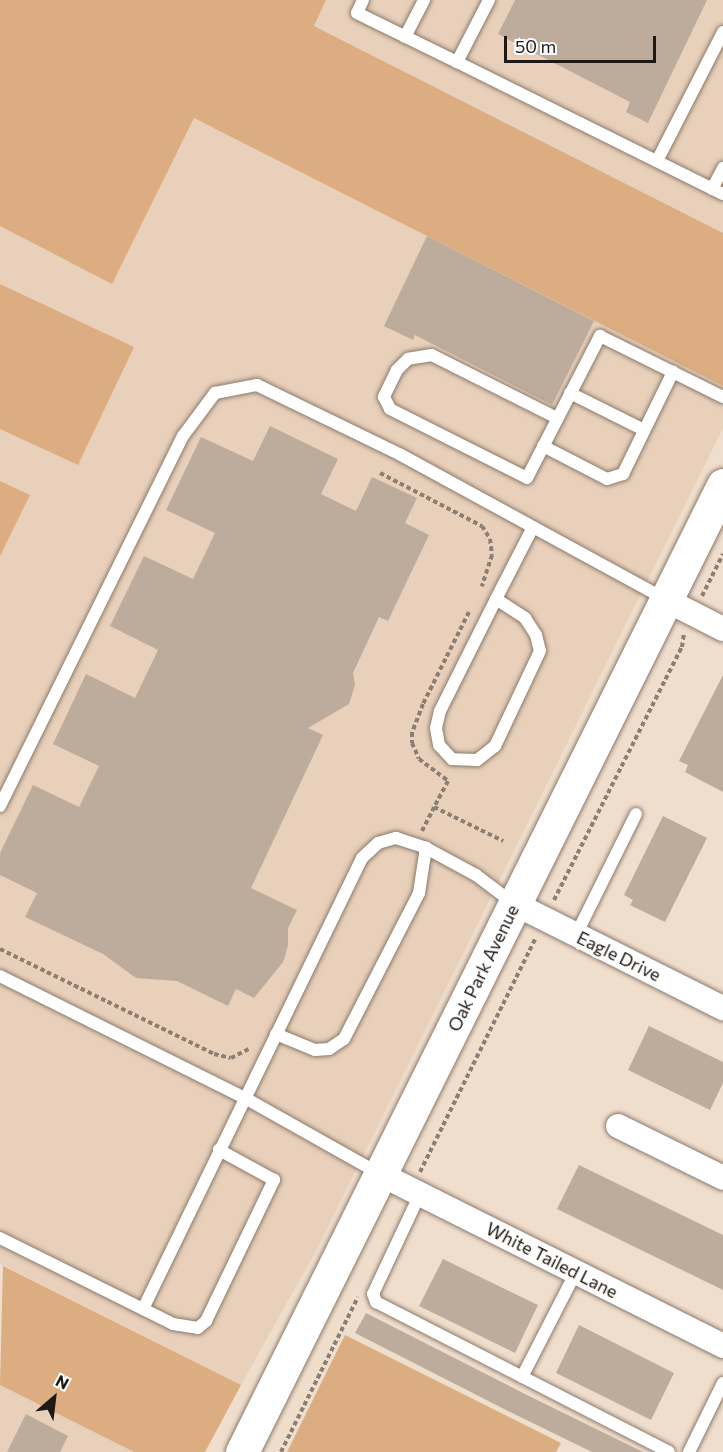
<!DOCTYPE html>
<html>
<head>
<meta charset="utf-8">
<style>
  body { margin:0 }
  #map { position:relative; width:723px; height:1452px; overflow:hidden; background:#f0decd; font-family:Commissioner,sans-serif }
  div>[style] { position:absolute }
  [style*='--x'] { left:calc(var(--x)*1px); top:calc(var(--y)*1px); width:calc(var(--w)*1px); rotate:calc(var(--a)*1deg) }
  .built>* { inset:0; background:#e8d0ba }
  .green>* { inset:0; background:#dbad81 }
  .building>* { inset:0; background:#bdac9c }
  .path>* { height:4px; margin-top:-2px; transform-origin:0; background:repeating-linear-gradient(90deg,#8b7f73 0 4.5px,transparent 0 7.5px) }
  .roads { filter:drop-shadow(0 0 2px #8b7b6c) drop-shadow(0 0 2px #8b7b6c) }
  .lane>* { height:12px; margin:-6px; padding:0 6px; transform-origin:6px; border-radius:6px; background:#fff }
  .street>* { height:24px; margin:-12px; padding:0 12px; transform-origin:12px; border-radius:12px; background:#fff }
  .secondary>* { height:33px; margin:-16.5px; padding:0 16.5px; transform-origin:16.5px; border-radius:16.5px; background:#fff }
  span { translate:-50% -50%; white-space:nowrap; text-align:center; line-height:1.15; -webkit-text-stroke:5px #fff; paint-order:stroke }
  .street-label { font-size:18px; color:#1f1913 }
  .north { position:absolute; left:24px; top:1368px; width:60px; height:60px; -webkit-text-stroke:4px #fff; paint-order:stroke; rotate:28deg; font-size:16px; font-weight:700; line-height:24px; text-align:center; color:#1f1913 }
  .north::after { content:''; display:block; margin:auto; width:21px; height:27px; background:#1f1913; clip-path:polygon(50% 0,100% 100%,50% 72%,0 100%) }
  .scale { position:absolute; left:504px; top:36px; width:152px; height:27px; box-sizing:border-box; border:3px solid #1f1913; border-top:0; padding-left:8px; font-size:18px; line-height:21px; white-space:nowrap; color:#1f1913; -webkit-text-stroke:4px #fff; paint-order:stroke }
</style>
</head>
<body>
<div id="map">
  <div class="built">
    <i style="clip-path:polygon(326px 0,723px 0,723px 233px,314px 26px)"></i>
    <i style="clip-path:polygon(194px 118px,723px 386px,723px 428px,317px 1249px,241px 1385px,0 1264px,0 226px,112px 283px)"></i>
    <i style="clip-path:polygon(0 1385px,134px 1452px,0 1452px)"></i>
  </div>
  <div class="green">
    <i style="clip-path:polygon(0 0,326px 0,314px 26px,723px 233px,723px 386px,194px 118px,112px 284px,0 226px)"></i>
    <i style="clip-path:polygon(0 284px,134px 347px,78px 465px,0 429px)"></i>
    <i style="clip-path:polygon(0 481px,30px 495px,0 556px)"></i>
    <i style="clip-path:polygon(3px 1266px,241px 1385px,205px 1452px,134px 1452px,0 1385px)"></i>
    <i style="clip-path:polygon(345px 1335px,561px 1443px,556px 1452px,287px 1452px)"></i>
  </div>
  <div class="building">
    <i style="clip-path:polygon(515px 0,707px 0,648px 123px,626px 112px,630px 102px,498px 34px)"></i>
    <i style="clip-path:polygon(427px 236px,594px 321px,552px 405px,415px 335px,413px 340px,384px 326px)"></i>
    <i style="clip-path:polygon(270px 426px,338px 459px,321px 494px,356px 511px,372px 477px,417px 498px,405px 523px,429px 535px,388px 621px,379px 617px,353px 673px,355px 685px,349px 704px,308px 728px,323px 735px,251px 888px,297px 910px,288px 928px,288px 946px,283px 962px,254px 998px,236px 989px,228px 1006px,177px 981px,136px 978px,103px 954px,25px 917px,37px 893px,0 875px,0 853px,33px 785px,79px 807px,99px 766px,53px 744px,86px 674px,135px 698px,158px 650px,110px 626px,144px 556px,193px 579px,215px 533px,166px 510px,201px 437px,253px 461px)"></i>
    <i style="clip-path:polygon(723px 675px,723px 792px,685px 772px,688px 765px,679px 761px)"></i>
    <i style="clip-path:polygon(663px 816px,707px 838px,665px 922px,630px 905px,633px 900px,624px 895px)"></i>
    <i style="clip-path:polygon(649px 1026px,723px 1062px,723px 1083px,710px 1110px,628px 1070px)"></i>
    <i style="clip-path:polygon(579px 1165px,723px 1235px,723px 1290px,557px 1209px)"></i>
    <i style="clip-path:polygon(443px 1259px,538px 1305px,515px 1353px,419px 1306px)"></i>
    <i style="clip-path:polygon(366px 1313px,525px 1394px,643px 1452px,592px 1452px,508px 1411px,355px 1333px)"></i>
    <i style="clip-path:polygon(579px 1325px,674px 1373px,651px 1420px,556px 1373px)"></i>
    <i style="clip-path:polygon(26px 1414px,68px 1436px,60px 1452px,7px 1452px)"></i>
  </div>
  <div class="path">
    <i style="--x:380;--y:473;--w:115;--a:27.5"></i>
    <i style="--x:482;--y:526;--w:15;--a:58"></i>
    <i style="--x:490;--y:539;--w:16;--a:83"></i>
    <i style="--x:492;--y:555;--w:33;--a:108"></i>
    <i style="--x:702;--y:596;--w:47;--a:-63.4"></i>
    <i style="--x:469;--y:612;--w:103;--a:116.6"></i>
    <i style="--x:423;--y:704;--w:30;--a:111"></i>
    <i style="--x:412;--y:732;--w:11;--a:90"></i>
    <i style="--x:412;--y:743;--w:17;--a:66"></i>
    <i style="--x:419;--y:759;--w:36;--a:37"></i>
    <i style="--x:448;--y:781;--w:30;--a:118"></i>
    <i style="--x:434;--y:807;--w:77;--a:26.2"></i>
    <i style="--x:422;--y:831;--w:27;--a:-63"></i>
    <i style="--x:554;--y:900;--w:284;--a:-63.2"></i>
    <i style="--x:682;--y:647;--w:14;--a:-82"></i>
    <i style="--x:0;--y:949;--w:238;--a:26.1"></i>
    <i style="--x:214;--y:1054;--w:17;--a:13"></i>
    <i style="--x:231;--y:1058;--w:22;--a:-27"></i>
    <i style="--x:420;--y:1172;--w:262;--a:-63.7"></i>
    <i style="--x:281;--y:1452;--w:173;--a:-63.6"></i>
  </div>
  <div class="roads">
    <div class="lane">
      <i style="--x:363;--y:0;--w:14;--a:115"></i>
      <i style="--x:357;--y:13;--w:111;--a:26.1"></i>
      <i style="--x:489;--y:0;--w:70;--a:117.3"></i>
      <i style="--x:457;--y:62;--w:297;--a:26.4"></i>
      <i style="--x:405;--y:37;--w:42;--a:-62.8"></i>
      <i style="--x:657;--y:161;--w:145;--a:-62.9"></i>
      <i style="--x:712;--y:189;--w:24;--a:-62"></i>
      <i style="--x:570;--y:393;--w:83;--a:26.6"></i>
      <i style="--x:557;--y:418;--w:140;--a:-153.3"></i>
      <i style="--x:432;--y:355;--w:24;--a:171"></i>
      <i style="--x:408;--y:359;--w:16;--a:135"></i>
      <i style="--x:397;--y:370;--w:30;--a:116"></i>
      <i style="--x:384;--y:397;--w:13;--a:63"></i>
      <i style="--x:390;--y:409;--w:153;--a:26.7"></i>
      <i style="--x:527;--y:478;--w:160;--a:-62.8"></i>
      <i style="--x:600;--y:336;--w:137;--a:26.4"></i>
      <i style="--x:543;--y:446;--w:72;--a:27.3"></i>
      <i style="--x:607;--y:479;--w:17;--a:-17"></i>
      <i style="--x:623;--y:474;--w:114;--a:-63.9"></i>
      <i style="--x:496;--y:599;--w:35;--a:33"></i>
      <i style="--x:525;--y:618;--w:20;--a:57"></i>
      <i style="--x:536;--y:635;--w:16;--a:76"></i>
      <i style="--x:540;--y:651;--w:105;--a:115.3"></i>
      <i style="--x:495;--y:746;--w:23;--a:142"></i>
      <i style="--x:477;--y:760;--w:25;--a:-178"></i>
      <i style="--x:452;--y:759;--w:19;--a:-133"></i>
      <i style="--x:439;--y:745;--w:17;--a:-100"></i>
      <i style="--x:436;--y:728;--w:17;--a:-77"></i>
      <i style="--x:440;--y:711;--w:125;--a:-63.4"></i>
      <i style="--x:496;--y:599;--w:79;--a:-62.8"></i>
      <i style="--x:0;--y:806;--w:413;--a:-63.7"></i>
      <i style="--x:183;--y:436;--w:54;--a:-53.3"></i>
      <i style="--x:215;--y:393;--w:43;--a:-10.8"></i>
      <i style="--x:257;--y:385;--w:160;--a:25.9"></i>
      <i style="--x:401;--y:455;--w:301;--a:28.6"></i>
      <i style="--x:576;--y:935;--w:135;--a:-63.6"></i>
      <i style="--x:0;--y:976;--w:274;--a:26.5"></i>
      <i style="--x:245;--y:1098;--w:155;--a:29.4"></i>
      <i style="--x:276;--y:1034;--w:42;--a:22.3"></i>
      <i style="--x:315;--y:1050;--w:14;--a:-4"></i>
      <i style="--x:329;--y:1049;--w:18;--a:-34"></i>
      <i style="--x:344;--y:1039;--w:164;--a:-62.8"></i>
      <i style="--x:419;--y:893;--w:46;--a:-81.2"></i>
      <i style="--x:420;--y:1194;--w:110;--a:115.2"></i>
      <i style="--x:373;--y:1294;--w:9;--a:69"></i>
      <i style="--x:376;--y:1302;--w:329;--a:27.1"></i>
      <i style="--x:0;--y:1238;--w:193;--a:26.4"></i>
      <i style="--x:173;--y:1324;--w:25;--a:9"></i>
      <i style="--x:198;--y:1328;--w:11;--a:-41"></i>
      <i style="--x:206;--y:1321;--w:157;--a:-64.3"></i>
      <i style="--x:274;--y:1180;--w:63;--a:-151.4"></i>
      <i style="--x:143;--y:1309;--w:501;--a:-64.1"></i>
      <i style="--x:362;--y:858;--w:22;--a:-43"></i>
      <i style="--x:378;--y:843;--w:19;--a:-16"></i>
      <i style="--x:396;--y:838;--w:32;--a:18"></i>
      <i style="--x:426;--y:848;--w:57;--a:28.4"></i>
      <i style="--x:476;--y:875;--w:46;--a:37.1"></i>
      <i style="--x:522;--y:1377;--w:118;--a:-62.8"></i>
      <i style="--x:689;--y:1452;--w:77;--a:-63.8"></i>
    </div>
    <div class="street">
      <i style="--x:666;--y:600;--w:64;--a:27"></i>
      <i style="--x:515;--y:904;--w:233;--a:26.6"></i>
      <i style="--x:618;--y:1126;--w:117;--a:26.3"></i>
      <i style="--x:380;--y:1174;--w:384;--a:26.6"></i>
    </div>
    <div class="secondary">
      <i style="--x:242;--y:1452;--w:1080;--a:-63.55"></i>
    </div>
  </div>
  <div class="street-label">
    <span style="left:619px;top:956px;rotate:26deg">Eagle Drive</span>
    <span style="left:483px;top:968px;rotate:-64deg">Oak Park Avenue</span>
    <span style="left:552px;top:1260px;rotate:27deg">White Tailed Lane</span>
  </div>
  <div class="north">N</div>
  <div class="scale">50 m</div>
</div>
</body>
</html>
